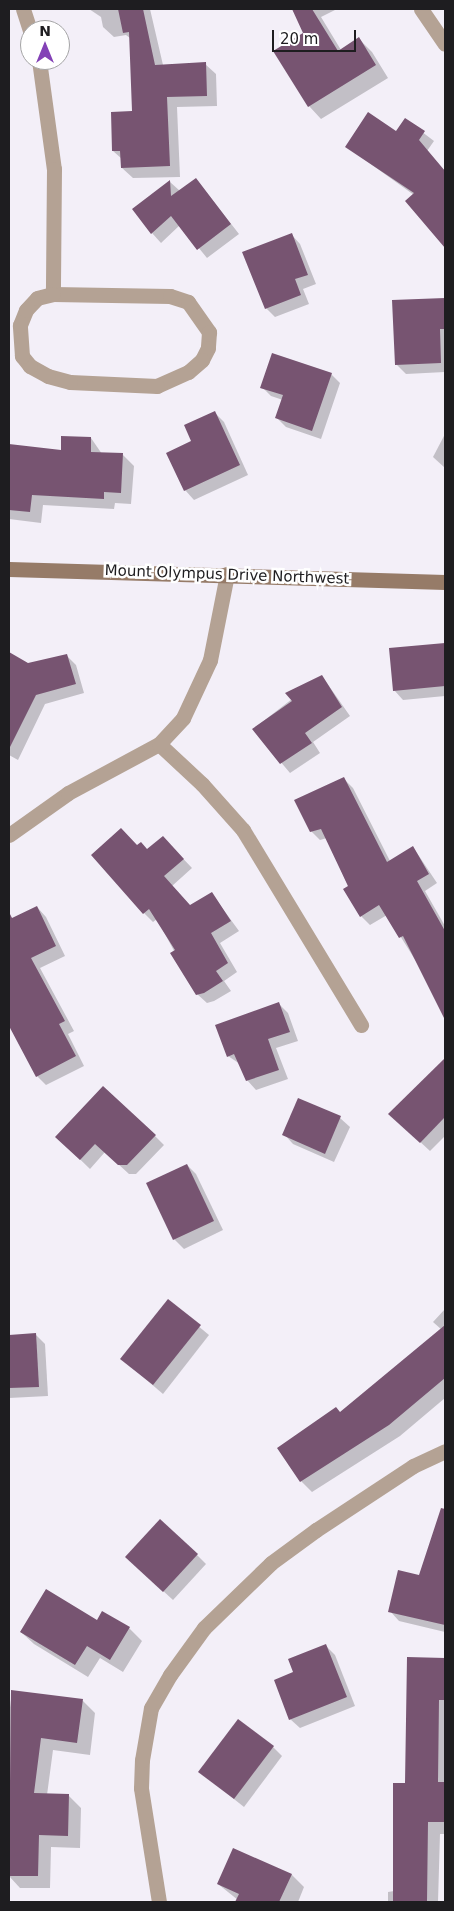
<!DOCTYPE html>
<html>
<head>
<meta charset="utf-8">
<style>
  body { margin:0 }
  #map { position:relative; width:454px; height:1911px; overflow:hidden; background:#f3eff8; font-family:"DejaVu Sans",sans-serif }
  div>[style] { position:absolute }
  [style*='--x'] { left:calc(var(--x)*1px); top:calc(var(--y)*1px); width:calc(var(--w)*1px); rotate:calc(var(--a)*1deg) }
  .shadow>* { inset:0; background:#0003 }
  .building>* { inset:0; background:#775471 }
  .street>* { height:15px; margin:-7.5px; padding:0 7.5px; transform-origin:7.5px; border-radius:7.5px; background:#b4a294 }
  .secondary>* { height:15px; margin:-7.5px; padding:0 7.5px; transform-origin:7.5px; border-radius:7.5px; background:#967b68 }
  span { translate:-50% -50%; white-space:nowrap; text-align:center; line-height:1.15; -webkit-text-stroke:5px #fff; paint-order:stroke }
  .street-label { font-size:15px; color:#1e1d20 }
  .frame { position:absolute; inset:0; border:10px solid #1e1d20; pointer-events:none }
  .north { position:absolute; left:20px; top:20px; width:50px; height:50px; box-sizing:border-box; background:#fff; border:1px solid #a5a5a6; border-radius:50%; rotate:0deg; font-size:14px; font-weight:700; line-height:20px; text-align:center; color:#1e1d20 }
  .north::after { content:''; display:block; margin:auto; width:18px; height:22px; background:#8341b6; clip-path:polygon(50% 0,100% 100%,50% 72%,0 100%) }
  .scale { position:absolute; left:272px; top:30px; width:84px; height:22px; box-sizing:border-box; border:2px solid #1e1d20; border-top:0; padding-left:6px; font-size:15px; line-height:18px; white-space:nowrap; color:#1e1d20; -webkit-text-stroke:4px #fff; paint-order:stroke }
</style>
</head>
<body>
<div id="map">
  <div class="shadow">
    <i style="clip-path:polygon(89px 9px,150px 9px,163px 65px,205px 64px,216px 74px,217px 106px,177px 107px,180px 177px,133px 178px,122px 168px,122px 159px,113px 151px,134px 112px,130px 38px,126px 35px,114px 37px,103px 27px,101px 17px)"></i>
    <i style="clip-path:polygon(294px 9px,337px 9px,321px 17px,341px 50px,359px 39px,372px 52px,388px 78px,321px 119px,309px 106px,304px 33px)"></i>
    <i style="clip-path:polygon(405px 119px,434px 141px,427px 151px,445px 171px,445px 246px,407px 201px,414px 195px,347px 147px,396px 133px)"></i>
    <i style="clip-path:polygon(196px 179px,239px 234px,207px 258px,180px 225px,161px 243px,152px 233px,170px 182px,180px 191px)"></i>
    <i style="clip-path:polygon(291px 234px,300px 244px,316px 284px,303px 289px,309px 304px,275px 317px,266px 308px)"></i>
    <i style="clip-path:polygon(445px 299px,445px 372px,406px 374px,397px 365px,394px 302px)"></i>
    <i style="clip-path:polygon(331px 374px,340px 383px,321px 439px,286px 427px,277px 418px,283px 400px,271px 396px,262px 387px)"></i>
    <i style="clip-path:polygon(214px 412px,224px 422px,248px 475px,194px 500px,185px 490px,193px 442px)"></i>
    <i style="clip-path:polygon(445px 434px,445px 468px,433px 457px)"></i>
    <i style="clip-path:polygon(91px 438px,102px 454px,122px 454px,134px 466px,131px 504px,115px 503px,114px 509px,43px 505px,41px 523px,9px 519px,9px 445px,62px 451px)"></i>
    <i style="clip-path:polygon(445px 644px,445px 696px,403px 700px,394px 690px,390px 649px)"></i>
    <i style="clip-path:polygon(67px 656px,76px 665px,84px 693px,45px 704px,18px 760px,9px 755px,9px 662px,28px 664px)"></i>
    <i style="clip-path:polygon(322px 676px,350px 716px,313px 742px,320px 753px,290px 773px,253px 729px)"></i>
    <i style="clip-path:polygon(344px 779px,353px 788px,390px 861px,413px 847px,437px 883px,425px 891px,445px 926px,445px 999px,441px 1001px,387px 915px,370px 925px,361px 916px,327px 838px,320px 840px,311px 831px)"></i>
    <i style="clip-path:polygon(137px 846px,148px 850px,172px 847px,192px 868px,172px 886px,191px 907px,212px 894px,239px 931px,220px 943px,237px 972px,224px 981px,231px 991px,214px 1001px,207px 1003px,197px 994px,157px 919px,153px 922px,144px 913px,93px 855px)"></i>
    <i style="clip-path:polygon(37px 907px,46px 917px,65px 956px,40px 968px,74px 1031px,68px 1034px,84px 1066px,46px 1085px,37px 1076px,19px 1020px,9px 998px,9px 921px)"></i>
    <i style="clip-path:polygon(278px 1003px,288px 1013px,298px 1041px,276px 1048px,288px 1079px,256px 1090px,247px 1080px,240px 1064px,228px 1056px)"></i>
    <i style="clip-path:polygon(445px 1060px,445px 1136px,430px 1151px,390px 1114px)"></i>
    <i style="clip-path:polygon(299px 1100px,340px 1118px,350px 1127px,334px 1162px,293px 1144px,284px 1134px)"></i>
    <i style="clip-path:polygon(155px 1136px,164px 1145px,136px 1174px,129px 1174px,105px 1152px,90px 1169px,57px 1137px)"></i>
    <i style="clip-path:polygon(187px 1165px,196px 1174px,223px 1230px,184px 1249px,174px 1239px,148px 1183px)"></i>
    <i style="clip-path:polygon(168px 1301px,209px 1335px,163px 1394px,122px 1359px)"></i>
    <i style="clip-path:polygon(445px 1309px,445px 1398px,400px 1436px,312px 1492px,301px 1481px,340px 1413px,442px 1330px,433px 1322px)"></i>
    <i style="clip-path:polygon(36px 1335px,45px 1344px,48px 1396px,9px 1398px,9px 1336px)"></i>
    <i style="clip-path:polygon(431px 1542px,445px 1547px,445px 1632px,399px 1621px,390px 1611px,420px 1577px)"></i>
    <i style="clip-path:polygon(197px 1555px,206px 1564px,173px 1600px,136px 1566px)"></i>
    <i style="clip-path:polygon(97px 1621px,129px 1628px,142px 1641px,123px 1672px,100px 1658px,88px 1677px,34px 1644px,21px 1632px)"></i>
    <i style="clip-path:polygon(326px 1646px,335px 1655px,355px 1706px,300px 1728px,290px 1719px,295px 1673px)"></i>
    <i style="clip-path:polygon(408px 1658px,445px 1659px,445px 1834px,440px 1834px,438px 1902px,388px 1902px,388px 1892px,394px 1891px,406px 1784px)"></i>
    <i style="clip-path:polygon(12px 1691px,83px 1701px,95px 1713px,90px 1755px,53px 1750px,47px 1795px,68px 1795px,81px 1808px,80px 1848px,51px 1847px,50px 1888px,20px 1888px,9px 1876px,9px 1716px)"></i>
    <i style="clip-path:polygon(273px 1747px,282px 1756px,244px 1807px,200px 1772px)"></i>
    <i style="clip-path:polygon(234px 1850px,292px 1875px,304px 1887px,298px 1902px,236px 1902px,238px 1900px,218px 1884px)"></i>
  </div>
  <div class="building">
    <i style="clip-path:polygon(118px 9px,143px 9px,155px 65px,206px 62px,207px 96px,167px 97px,170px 166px,121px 168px,120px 151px,112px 151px,111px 112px,132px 111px,129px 32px,123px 33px)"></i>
    <i style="clip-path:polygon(292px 9px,312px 9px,338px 51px,359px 37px,376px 65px,308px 107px,273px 51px,303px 33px)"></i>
    <i style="clip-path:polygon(368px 112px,396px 131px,405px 118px,425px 131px,419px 140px,445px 171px,445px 248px,405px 201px,414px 193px,345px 147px)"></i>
    <i style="clip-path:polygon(196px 178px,231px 224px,197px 250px,171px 216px,151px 234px,132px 209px,170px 180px,171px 196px)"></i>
    <i style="clip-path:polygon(292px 233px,308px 275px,295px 279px,301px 295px,265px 309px,242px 252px)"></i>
    <i style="clip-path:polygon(445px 298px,445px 329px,440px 329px,441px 363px,395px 365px,392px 300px)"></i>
    <i style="clip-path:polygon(272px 353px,332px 373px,312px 431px,275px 418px,283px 395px,260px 388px)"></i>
    <i style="clip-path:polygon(215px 411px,240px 465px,184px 491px,166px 453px,191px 441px,184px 425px)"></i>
    <i style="clip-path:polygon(61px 436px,91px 437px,91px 452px,123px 453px,121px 493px,104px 492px,104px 499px,32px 495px,30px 512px,9px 510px,9px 444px,61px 450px)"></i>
    <i style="clip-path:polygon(445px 643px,445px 686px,393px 691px,389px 648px)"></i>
    <i style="clip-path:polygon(9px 652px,28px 663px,67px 654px,76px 684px,36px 695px,9px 749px)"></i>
    <i style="clip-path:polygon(322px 675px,342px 707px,305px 733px,312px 743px,280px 764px,252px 729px,292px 701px,285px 693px)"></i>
    <i style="clip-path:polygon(344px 777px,387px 862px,413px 846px,429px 874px,417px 881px,445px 931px,445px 1020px,403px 936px,399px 938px,379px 905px,360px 917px,343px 889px,348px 886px,321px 829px,310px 832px,294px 800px)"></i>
    <i style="clip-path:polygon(121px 828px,137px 845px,141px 842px,147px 849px,163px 836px,184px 859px,164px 876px,190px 905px,212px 892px,231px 921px,211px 933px,228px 963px,216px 971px,223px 981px,204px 993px,196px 995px,170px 953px,175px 950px,149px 909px,143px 914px,91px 855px)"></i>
    <i style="clip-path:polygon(37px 906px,56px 946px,31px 958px,65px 1021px,59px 1024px,76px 1056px,36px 1077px,9px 1026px,9px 912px,12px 918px)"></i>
    <i style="clip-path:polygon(279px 1002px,290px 1032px,268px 1039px,279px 1070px,246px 1081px,234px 1054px,227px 1057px,215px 1025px)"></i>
    <i style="clip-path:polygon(445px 1058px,445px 1117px,420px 1143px,388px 1114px)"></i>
    <i style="clip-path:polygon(103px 1086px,156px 1135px,127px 1165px,118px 1165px,95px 1144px,80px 1160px,55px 1137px)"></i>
    <i style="clip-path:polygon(298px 1098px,341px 1116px,325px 1154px,282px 1135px)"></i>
    <i style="clip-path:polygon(187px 1164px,214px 1221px,173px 1240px,146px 1183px)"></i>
    <i style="clip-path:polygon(168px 1299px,201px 1325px,153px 1385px,120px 1359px)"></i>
    <i style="clip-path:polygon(445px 1325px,445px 1378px,389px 1425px,300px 1482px,277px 1448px,336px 1407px,340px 1412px)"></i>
    <i style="clip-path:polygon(36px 1333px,39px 1387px,9px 1388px,9px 1335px)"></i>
    <i style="clip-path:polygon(441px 1508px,445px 1509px,445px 1625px,388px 1612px,398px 1570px,419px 1575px)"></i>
    <i style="clip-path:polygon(160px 1519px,198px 1554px,163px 1592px,125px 1557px)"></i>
    <i style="clip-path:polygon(46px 1589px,97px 1620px,102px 1611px,130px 1627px,110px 1660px,87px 1646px,75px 1665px,20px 1632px)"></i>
    <i style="clip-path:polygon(326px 1644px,347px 1697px,289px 1720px,274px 1680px,293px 1672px,288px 1659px)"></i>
    <i style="clip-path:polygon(407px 1657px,445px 1658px,445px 1700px,439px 1700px,438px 1782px,445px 1782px,445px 1822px,428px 1822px,427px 1902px,393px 1902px,393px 1783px,405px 1783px)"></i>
    <i style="clip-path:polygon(11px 1690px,83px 1699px,77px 1743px,41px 1738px,34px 1793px,69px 1794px,68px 1836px,39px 1835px,38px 1876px,9px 1876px)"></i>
    <i style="clip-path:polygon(238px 1719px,274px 1746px,234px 1799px,198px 1772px)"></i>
    <i style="clip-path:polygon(233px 1848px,292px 1874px,279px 1902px,235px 1902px,239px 1894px,217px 1884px)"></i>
  </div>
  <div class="street">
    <i style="--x:23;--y:9;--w:22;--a:72"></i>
    <i style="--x:421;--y:9;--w:42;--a:55.6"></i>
    <i style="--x:39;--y:60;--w:110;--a:82.2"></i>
    <i style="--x:54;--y:169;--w:125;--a:90.5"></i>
    <i style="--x:53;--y:294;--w:117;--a:1"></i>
    <i style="--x:170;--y:296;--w:19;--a:18"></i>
    <i style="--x:188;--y:302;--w:37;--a:55"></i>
    <i style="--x:209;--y:332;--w:16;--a:94"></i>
    <i style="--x:208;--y:348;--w:13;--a:117"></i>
    <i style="--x:202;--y:360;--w:18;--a:139"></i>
    <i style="--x:188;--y:372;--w:34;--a:156"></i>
    <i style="--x:157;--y:386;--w:87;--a:-177.4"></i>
    <i style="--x:70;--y:382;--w:23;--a:-165"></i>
    <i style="--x:48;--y:376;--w:21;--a:-151"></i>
    <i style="--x:30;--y:366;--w:13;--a:-129"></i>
    <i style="--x:22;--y:356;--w:31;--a:-94"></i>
    <i style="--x:20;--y:325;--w:16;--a:-68"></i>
    <i style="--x:26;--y:310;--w:16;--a:-47"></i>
    <i style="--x:37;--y:298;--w:16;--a:-14"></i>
    <i style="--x:159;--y:744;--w:59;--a:42.9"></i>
    <i style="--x:202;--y:784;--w:62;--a:48.3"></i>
    <i style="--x:243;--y:830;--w:228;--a:58.8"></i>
    <i style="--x:9;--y:835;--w:72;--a:-35.4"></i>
    <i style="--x:68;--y:793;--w:103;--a:-28.3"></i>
    <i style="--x:159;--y:744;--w:35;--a:-47"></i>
    <i style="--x:183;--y:718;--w:64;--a:-65"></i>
    <i style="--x:210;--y:660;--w:88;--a:-78.8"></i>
    <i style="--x:159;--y:1902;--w:115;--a:-99"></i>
    <i style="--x:141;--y:1788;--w:28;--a:-88"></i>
    <i style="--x:142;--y:1760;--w:53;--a:-80.2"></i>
    <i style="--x:151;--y:1708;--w:38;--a:-60"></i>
    <i style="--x:170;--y:1675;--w:58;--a:-54.1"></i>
    <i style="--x:204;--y:1628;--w:93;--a:-44.1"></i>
    <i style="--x:271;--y:1563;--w:56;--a:-36.3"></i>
    <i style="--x:316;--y:1530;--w:116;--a:-33.4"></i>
    <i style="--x:413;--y:1466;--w:35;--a:-25"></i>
  </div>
  <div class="secondary">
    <i style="--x:9;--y:569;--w:436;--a:1.7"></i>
  </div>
  <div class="street-label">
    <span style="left:227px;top:575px;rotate:2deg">Mount Olympus Drive Northwest</span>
  </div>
  <div class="frame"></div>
  <div class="north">N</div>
  <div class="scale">20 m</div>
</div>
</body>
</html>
